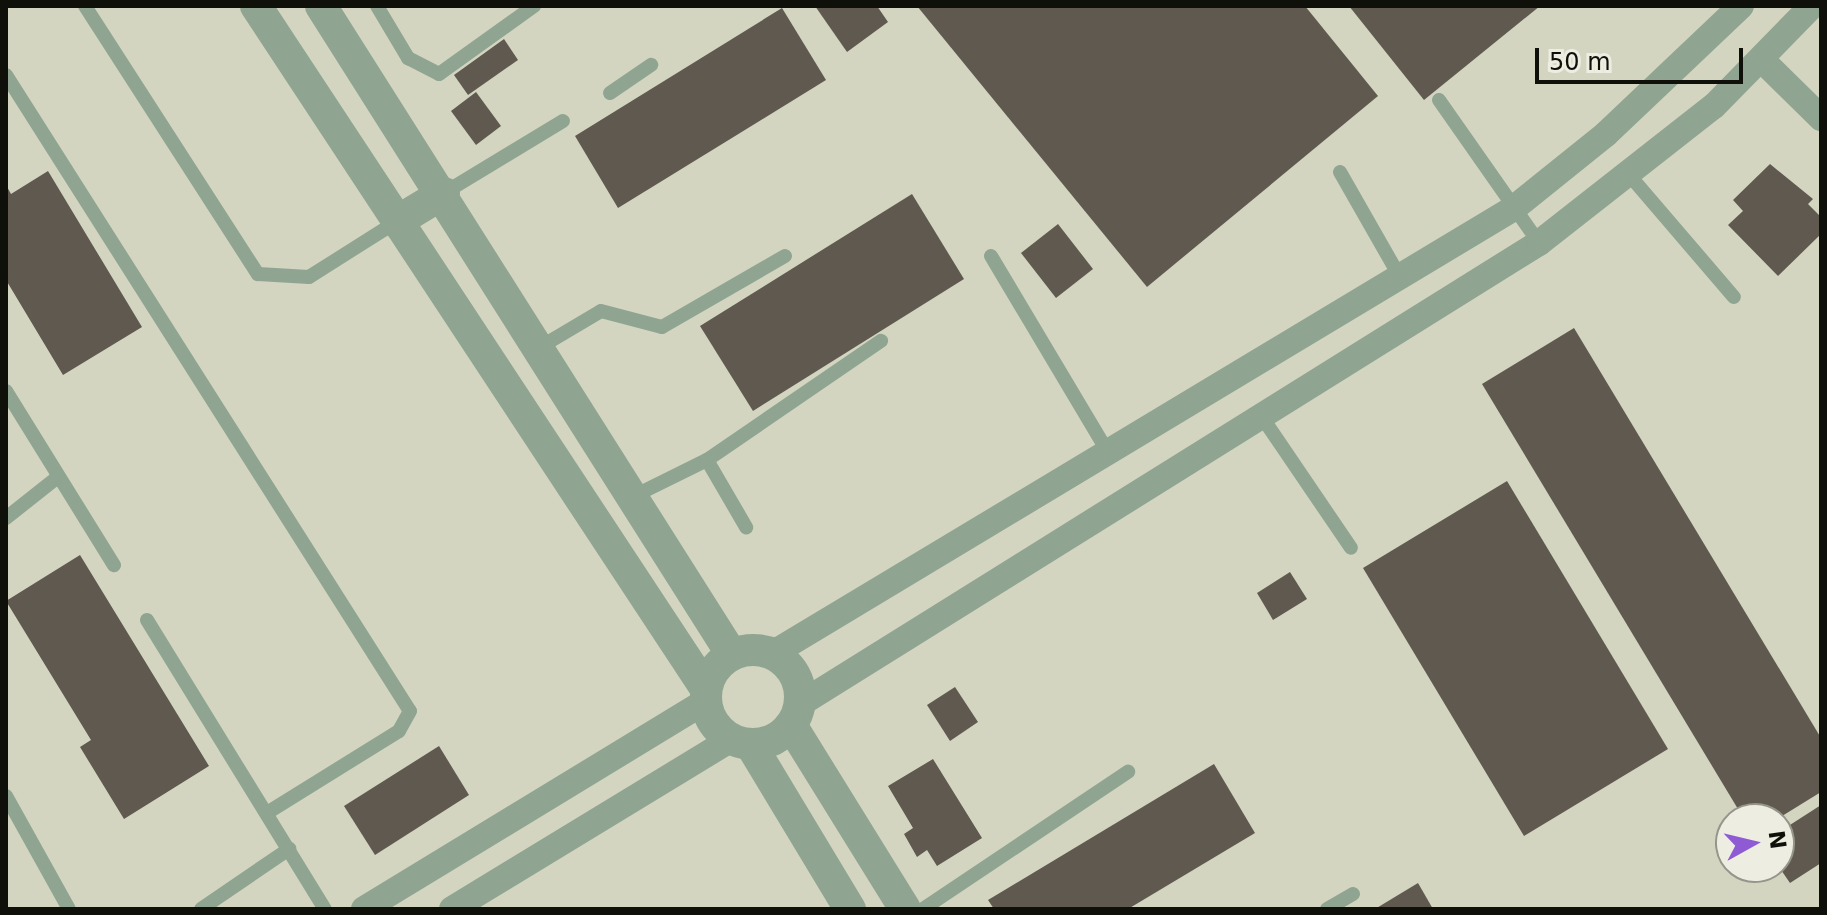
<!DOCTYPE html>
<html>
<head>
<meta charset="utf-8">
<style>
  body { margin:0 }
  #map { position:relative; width:1827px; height:915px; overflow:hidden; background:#dfe1d3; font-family:"DejaVu Sans",sans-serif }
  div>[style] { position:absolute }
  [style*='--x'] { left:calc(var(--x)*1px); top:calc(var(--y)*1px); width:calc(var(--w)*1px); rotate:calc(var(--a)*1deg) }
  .built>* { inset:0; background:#d3d5c0 }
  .building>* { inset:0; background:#60594f }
  .service>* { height:14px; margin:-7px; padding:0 7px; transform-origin:7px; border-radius:7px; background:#8fa591 }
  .minor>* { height:26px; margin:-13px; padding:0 13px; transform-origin:13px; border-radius:13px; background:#8fa591 }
  .tertiary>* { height:32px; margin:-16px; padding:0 16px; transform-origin:16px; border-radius:16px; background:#8fa591 }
  .tertiary>.ring { margin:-16px; padding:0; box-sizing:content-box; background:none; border:32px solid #8fa591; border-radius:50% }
  span { translate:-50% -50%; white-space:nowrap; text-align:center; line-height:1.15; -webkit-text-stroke:8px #edeee1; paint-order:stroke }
  .frame { position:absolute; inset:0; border:8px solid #10100b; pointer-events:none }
  .north { position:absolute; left:1715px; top:803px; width:80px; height:80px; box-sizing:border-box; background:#edeee1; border:2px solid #95958b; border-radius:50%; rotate:82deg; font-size:22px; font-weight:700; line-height:32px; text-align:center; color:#10100b }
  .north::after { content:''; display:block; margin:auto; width:28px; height:36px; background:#8e5bd4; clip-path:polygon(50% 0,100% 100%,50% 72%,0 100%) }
  .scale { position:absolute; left:1535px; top:48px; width:208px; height:36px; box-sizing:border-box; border:4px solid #10100b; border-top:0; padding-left:10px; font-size:24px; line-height:28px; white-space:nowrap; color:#10100b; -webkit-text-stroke:6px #edeee1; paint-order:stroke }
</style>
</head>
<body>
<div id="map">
  <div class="built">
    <i style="clip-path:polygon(evenodd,6px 6px,1821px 6px,1821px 909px,6px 909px,6px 6px,1731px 819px,1779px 819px,1779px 867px,1731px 867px,1731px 819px)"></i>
  </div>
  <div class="building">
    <i style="clip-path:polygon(815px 6px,877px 6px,888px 22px,847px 52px)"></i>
    <i style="clip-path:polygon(917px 6px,1305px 6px,1378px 96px,1147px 287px)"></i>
    <i style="clip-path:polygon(1349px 6px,1540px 6px,1424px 100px)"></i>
    <i style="clip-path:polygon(782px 8px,826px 80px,618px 208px,575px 136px)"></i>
    <i style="clip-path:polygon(504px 39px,518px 60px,468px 95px,454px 75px)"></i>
    <i style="clip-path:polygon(476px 92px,501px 126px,476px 145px,451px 111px)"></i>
    <i style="clip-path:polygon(1770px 164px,1813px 199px,1808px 204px,1821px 217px,1821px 234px,1778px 276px,1728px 225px,1743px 211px,1733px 200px)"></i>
    <i style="clip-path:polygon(48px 171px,142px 327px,63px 375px,6px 280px,6px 185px,11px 194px)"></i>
    <i style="clip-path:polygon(912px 194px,964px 279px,753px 411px,700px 326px)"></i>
    <i style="clip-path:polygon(1058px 224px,1093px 269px,1056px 298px,1021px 253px)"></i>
    <i style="clip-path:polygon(1574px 328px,1821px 738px,1821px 792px,1777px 819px,1744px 819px,1482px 384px)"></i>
    <i style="clip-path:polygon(1507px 481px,1668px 749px,1524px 836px,1363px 568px)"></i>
    <i style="clip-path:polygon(80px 555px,209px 766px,124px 819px,80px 747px,91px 740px,6px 601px)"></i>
    <i style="clip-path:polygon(1290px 572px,1307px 599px,1273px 620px,1257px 593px)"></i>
    <i style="clip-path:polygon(955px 687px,978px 722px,950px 741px,927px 705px)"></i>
    <i style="clip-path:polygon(439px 746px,469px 795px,375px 855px,344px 806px)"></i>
    <i style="clip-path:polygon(933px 759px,982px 838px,937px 866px,927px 850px,917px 857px,904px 834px,913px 828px,888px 786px)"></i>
    <i style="clip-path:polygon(1214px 764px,1255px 833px,1128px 909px,994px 909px,988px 900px)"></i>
    <i style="clip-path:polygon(1821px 805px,1821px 863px,1790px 883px,1779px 867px,1779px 832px)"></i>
    <i style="clip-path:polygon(1418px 883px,1433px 909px,1375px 909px)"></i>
  </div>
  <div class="service">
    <i style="--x:85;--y:6;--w:319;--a:57.2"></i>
    <i style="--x:258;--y:274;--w:51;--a:3.4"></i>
    <i style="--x:309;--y:277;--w:103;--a:-32.3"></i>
    <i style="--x:377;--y:6;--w:61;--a:59.2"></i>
    <i style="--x:408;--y:58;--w:35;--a:27"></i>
    <i style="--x:439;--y:74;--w:117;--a:-35.6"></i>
    <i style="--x:6;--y:75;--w:753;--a:57.58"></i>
    <i style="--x:410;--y:711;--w:23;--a:119"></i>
    <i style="--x:399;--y:731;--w:155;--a:148.2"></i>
    <i style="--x:610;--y:93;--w:50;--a:-34.3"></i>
    <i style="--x:1439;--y:100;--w:174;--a:55"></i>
    <i style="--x:1340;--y:172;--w:121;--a:60.3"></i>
    <i style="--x:1631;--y:177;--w:158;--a:49.4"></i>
    <i style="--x:444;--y:193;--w:139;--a:-31.2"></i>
    <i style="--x:991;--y:256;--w:228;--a:59.2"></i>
    <i style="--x:537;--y:349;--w:74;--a:-30.7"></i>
    <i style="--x:601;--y:311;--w:63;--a:14.7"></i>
    <i style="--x:662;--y:327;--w:142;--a:-30"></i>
    <i style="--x:6;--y:391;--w:205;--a:58.2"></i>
    <i style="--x:1262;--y:417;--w:158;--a:55.8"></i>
    <i style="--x:707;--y:460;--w:78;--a:59.8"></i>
    <i style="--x:630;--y:498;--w:86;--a:-26.3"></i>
    <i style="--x:707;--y:460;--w:211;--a:-34.4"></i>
    <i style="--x:6;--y:518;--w:66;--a:-38.3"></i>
    <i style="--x:147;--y:620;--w:339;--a:58.4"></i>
    <i style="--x:6;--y:796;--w:129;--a:60.9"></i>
    <i style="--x:201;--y:909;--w:107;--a:-34.3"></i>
    <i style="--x:923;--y:909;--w:247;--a:-33.8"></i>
    <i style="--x:1327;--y:909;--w:30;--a:-30"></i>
  </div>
  <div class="minor">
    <i style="--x:1762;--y:60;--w:83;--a:44.5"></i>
    <i style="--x:772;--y:654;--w:866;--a:-31.01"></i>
    <i style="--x:1514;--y:208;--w:118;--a:-38.8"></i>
    <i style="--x:1606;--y:134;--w:186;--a:-43.5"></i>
    <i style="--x:800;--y:704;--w:871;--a:-31.96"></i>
    <i style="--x:1539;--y:243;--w:222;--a:-38.1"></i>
    <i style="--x:1714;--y:106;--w:140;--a:-45.6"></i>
    <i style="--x:364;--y:909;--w:399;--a:-31.3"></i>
    <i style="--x:452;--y:909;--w:325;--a:-31.3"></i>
  </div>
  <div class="tertiary">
    <i style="--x:256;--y:6;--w:818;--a:56.62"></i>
    <i style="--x:321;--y:6;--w:768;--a:57.65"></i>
    <i style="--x:396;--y:222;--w:56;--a:-31.1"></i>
    <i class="ring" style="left:706px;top:650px;width:62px;height:62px"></i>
    <i style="--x:791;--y:725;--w:216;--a:58.2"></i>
    <i style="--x:751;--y:745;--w:192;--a:58.9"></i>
  </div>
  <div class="frame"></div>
  <div class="north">N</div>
  <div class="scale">50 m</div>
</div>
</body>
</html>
